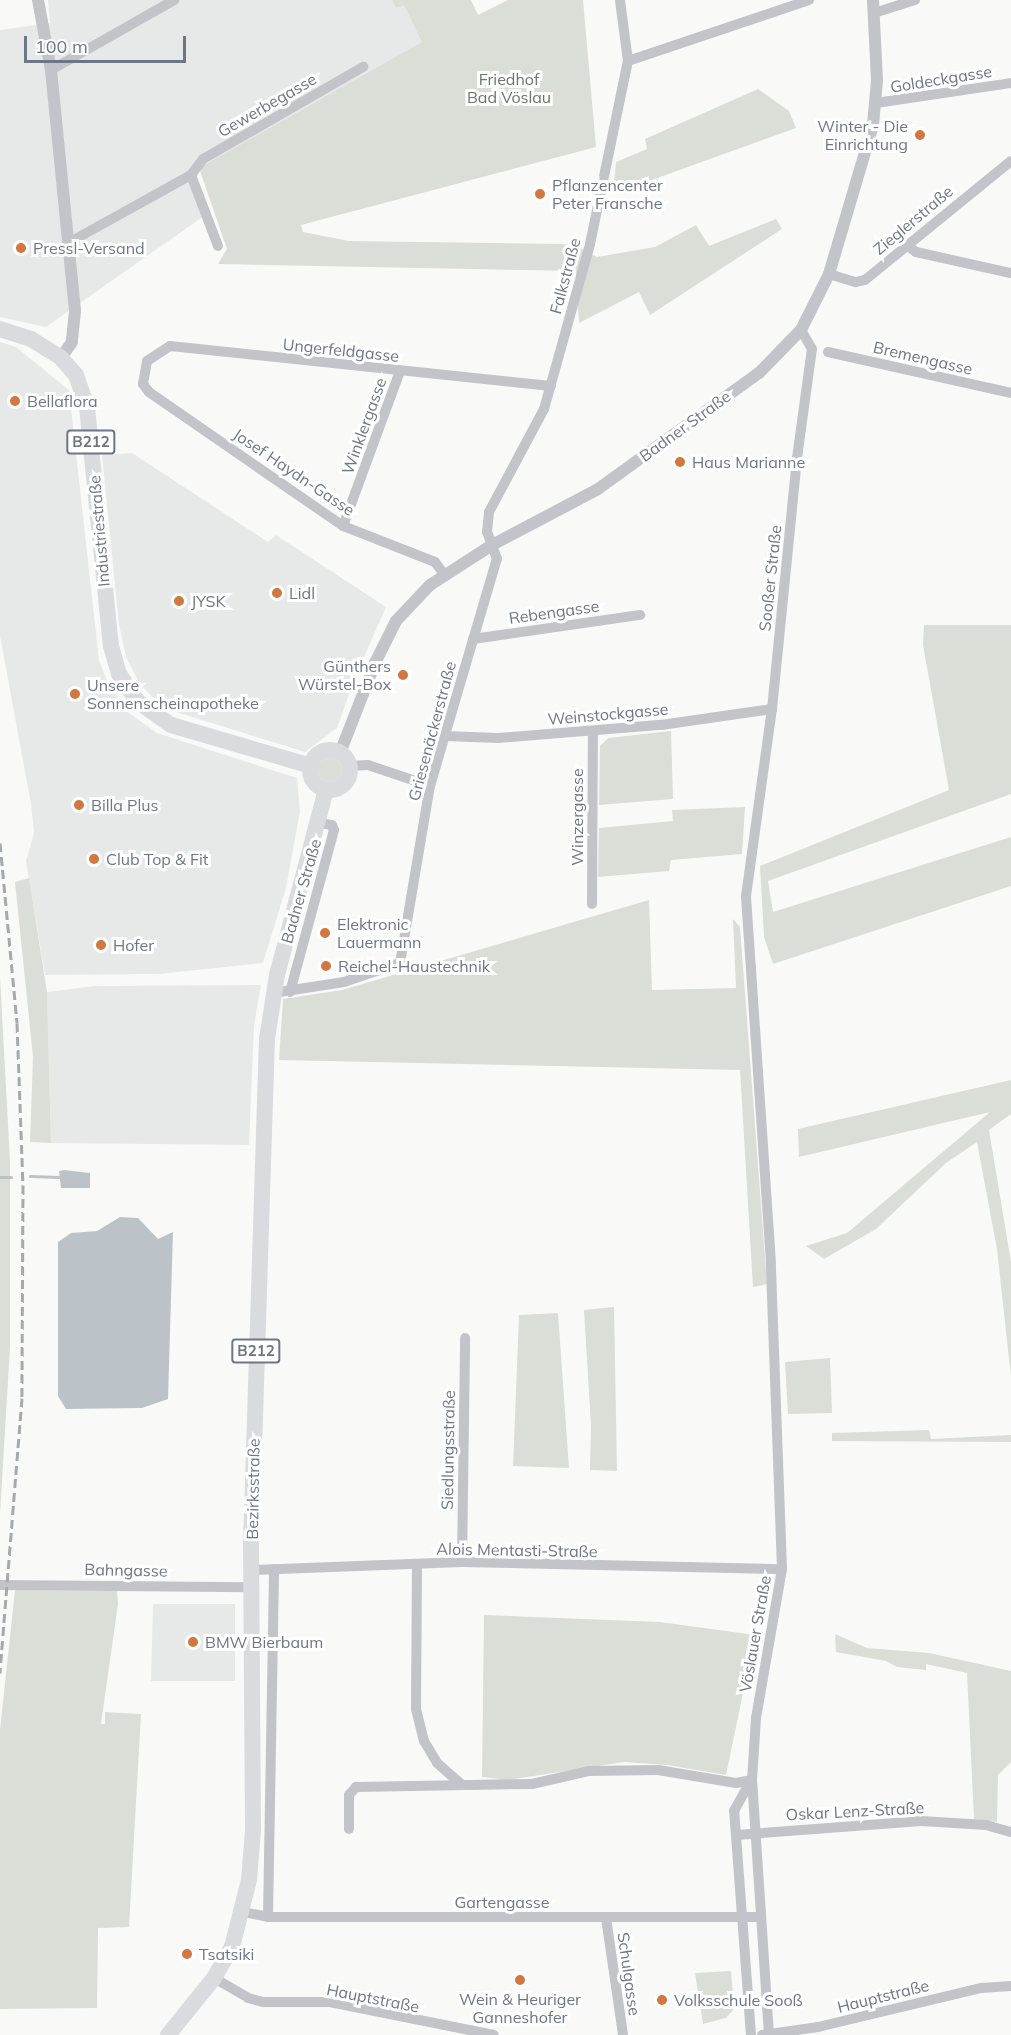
<!DOCTYPE html>
<html>
<head>
<meta charset="utf-8">
<style>
  body { margin:0 }
  #map { position:relative; width:1011px; height:2035px; overflow:hidden; background:#f9faf8; font-family:Mulish,sans-serif }
  div>[style] { position:absolute }
  [style*='--x'] { left:calc(var(--x)*1px); top:calc(var(--y)*1px); width:calc(var(--w)*1px); rotate:calc(var(--a)*1deg) }
  .built>* { inset:0; background:#e7e9e8 }
  .green>* { inset:0; background:#d9ded7 }
  .round { border-radius:50% }
  .water>* { inset:0; background:#bbc3c9 }
  .stream>* { height:3px; margin:-1.5px; padding:0 1.5px; transform-origin:1.5px; border-radius:1.5px; background:#bbc3c9 }
  .minor>* { height:10px; margin:-5px; padding:0 5px; transform-origin:5px; border-radius:5px; background:#c2c4c9 }
  .tertiary>* { height:12px; margin:-6px; padding:0 6px; transform-origin:6px; border-radius:6px; background:#c2c4c9 }
  .primary>* { height:16px; margin:-8px; padding:0 8px; transform-origin:8px; border-radius:8px; background:#d9dbdf }
  .primary>.ring { margin:-8px; padding:0; box-sizing:content-box; background:none; border:16px solid #d9dbdf; border-radius:50% }
  .rail>* { height:3px; margin-top:-1.5px; transform-origin:0; background:repeating-linear-gradient(90deg,#a4a8af 0 9px,transparent 0 13.5px) }
  .dots>* { width:16px; height:16px; translate:-50% -50%; box-sizing:border-box; border:3px solid #fff; border-radius:50% }
  span { translate:-50% -50%; white-space:nowrap; text-align:center; line-height:1.15; -webkit-text-stroke:6px #fff; paint-order:stroke }
  .shield-label span { padding:2px 4px; background:#fff; border:2px solid; border-radius:4px; -webkit-text-stroke-width:0 }
  .shield-label { font-size:15px; color:#6c7686; font-weight:700 }
  .park-label { font-size:16px; color:#667866 }
  .street-label { font-size:16px; color:#6c7686 }
  .poi-label { font-size:16px; color:#6c7686 }
  .right { translate:-100% -50%; text-align:right }
  .left { translate:0 -50%; text-align:left }
  .scale { position:absolute; left:24px; top:36px; width:162px; height:27px; box-sizing:border-box; border:3px solid #6c7686; border-top:0; padding-left:8px; font-size:18px; line-height:21px; white-space:nowrap; color:#6c7686; -webkit-text-stroke:4px #fff; paint-order:stroke }
</style>
</head>
<body>
<div id="map">
  <div class="built">
    <i style="clip-path:polygon(48px 0,392px 0,396px 8px,404px 4px,423px 42px,199px 168px,189px 182px,204px 216px,46px 327px,0 317px,0 30px,50px 23px)"></i>
    <i style="clip-path:polygon(0 342px,16px 347px,69px 390px,99px 660px,107px 681px,129px 713px,157px 733px,297px 778px,300px 811px,286px 888px,263px 963px,159px 974px,45px 975px,26px 861px,34px 833px,31px 804px,0 636px)"></i>
    <i style="clip-path:polygon(132px 453px,268px 542px,276px 535px,386px 607px,356px 675px,337px 728px,305px 752px,163px 708px,140px 684px,126px 657px,119px 625px,102px 455px)"></i>
    <i style="clip-path:polygon(261px 985px,254px 1026px,249px 1145px,51px 1143px,47px 992px,94px 986px)"></i>
    <i style="clip-path:polygon(153px 1604px,235px 1604px,235px 1681px,151px 1681px)"></i>
  </div>
  <div class="green">
    <i style="clip-path:polygon(392px 0,471px 0,478px 15px,508px 0,583px 0,596px 147px,301px 225px,303px 232px,349px 241px,562px 244px,576px 246px,597px 257px,655px 247px,696px 225px,709px 246px,776px 219px,782px 229px,650px 315px,639px 292px,579px 323px,576px 271px,218px 264px,227px 249px,199px 168px,422px 42px,404px 5px,396px 8px)"></i>
    <i style="clip-path:polygon(758px 89px,789px 111px,796px 128px,613px 194px,616px 162px,647px 149px,645px 139px)"></i>
    <i style="clip-path:polygon(924px 625px,1011px 625px,1011px 794px,768px 881px,773px 912px,1011px 837px,1011px 886px,773px 964px,764px 937px,760px 866px,949px 790px,923px 645px)"></i>
    <i style="clip-path:polygon(671px 731px,673px 799px,599px 805px,600px 746px,608px 738px)"></i>
    <i class="round" style="left:318px;top:758px;width:24px;height:24px"></i>
    <i style="clip-path:polygon(745px 807px,742px 854px,671px 860px,669px 871px,598px 877px,599px 828px,673px 821px,672px 810px)"></i>
    <i style="clip-path:polygon(29px 878px,47px 992px,51px 1143px,30px 1142px,33px 1057px,15px 882px)"></i>
    <i style="clip-path:polygon(649px 900px,652px 990px,736px 988px,733px 919px,740px 927px,767px 1284px,753px 1287px,740px 1070px,279px 1060px,283px 999px,342px 990px)"></i>
    <i style="clip-path:polygon(0 977px,10px 1161px,10px 1347px,0 1514px)"></i>
    <i style="clip-path:polygon(1011px 1080px,1011px 1114px,989px 1130px,1011px 1262px,1011px 1377px,997px 1249px,977px 1142px,946px 1163px,876px 1229px,824px 1259px,806px 1246px,847px 1233px,990px 1112px,799px 1157px,798px 1129px)"></i>
    <i style="clip-path:polygon(614px 1307px,617px 1471px,590px 1470px,591px 1426px,584px 1310px)"></i>
    <i style="clip-path:polygon(558px 1313px,569px 1468px,513px 1466px,519px 1315px)"></i>
    <i style="clip-path:polygon(830px 1358px,832px 1413px,788px 1414px,785px 1362px)"></i>
    <i style="clip-path:polygon(929px 1430px,931px 1439px,1011px 1435px,1011px 1442px,832px 1441px,832px 1433px)"></i>
    <i style="clip-path:polygon(15px 1590px,117px 1591px,118px 1604px,101px 1724px,105px 1724px,105px 1712px,141px 1714px,129px 1927px,98px 1928px,97px 2008px,0 2009px,0 1730px)"></i>
    <i style="clip-path:polygon(484px 1615px,660px 1622px,755px 1635px,726px 1775px,667px 1765px,624px 1762px,508px 1780px,482px 1777px)"></i>
    <i style="clip-path:polygon(835px 1634px,867px 1648px,929px 1653px,1011px 1671px,1011px 1762px,998px 1775px,997px 1822px,974px 1819px,967px 1673px,926px 1664px,926px 1670px,897px 1667px,886px 1661px,836px 1652px)"></i>
    <i style="clip-path:polygon(731px 1971px,734px 2009px,726px 2018px,703px 2024px,695px 1973px)"></i>
  </div>
  <div class="water">
    <i style="clip-path:polygon(64px 1170px,90px 1173px,90px 1188px,61px 1188px,59px 1171px)"></i>
    <i style="clip-path:polygon(120px 1217px,138px 1218px,158px 1239px,173px 1232px,168px 1399px,142px 1408px,66px 1409px,58px 1396px,58px 1242px,71px 1233px,97px 1231px)"></i>
  </div>
  <div class="stream">
    <i style="--x:30;--y:1176;--w:29;--a:2"></i>
    <i style="--x:0;--y:1177;--w:11;--a:0"></i>
  </div>
  <div class="minor">
    <i style="--x:874;--y:13;--w:43;--a:-17.6"></i>
    <i style="--x:628;--y:61;--w:191;--a:-18.6"></i>
    <i style="--x:51;--y:70;--w:142;--a:-29.6"></i>
    <i style="--x:876;--y:103;--w:136;--a:-8.4"></i>
    <i style="--x:191;--y:175;--w:20;--a:-53"></i>
    <i style="--x:203;--y:159;--w:185;--a:-29.9"></i>
    <i style="--x:70;--y:242;--w:138;--a:-29"></i>
    <i style="--x:191;--y:175;--w:76;--a:69.2"></i>
    <i style="--x:908;--y:246;--w:10;--a:37"></i>
    <i style="--x:916;--y:252;--w:97;--a:12.5"></i>
    <i style="--x:829;--y:274;--w:28;--a:17"></i>
    <i style="--x:856;--y:282;--w:9;--a:-13"></i>
    <i style="--x:865;--y:280;--w:188;--a:-39.2"></i>
    <i style="--x:828;--y:352;--w:188;--a:12.6"></i>
    <i style="--x:343;--y:526;--w:165;--a:-69.8"></i>
    <i style="--x:444;--y:574;--w:15;--a:-127"></i>
    <i style="--x:435;--y:562;--w:99;--a:-158.6"></i>
    <i style="--x:343;--y:526;--w:236;--a:-145.4"></i>
    <i style="--x:149;--y:392;--w:10;--a:-127"></i>
    <i style="--x:143;--y:384;--w:23;--a:-80"></i>
    <i style="--x:147;--y:361;--w:27;--a:-33"></i>
    <i style="--x:170;--y:346;--w:383;--a:6"></i>
    <i style="--x:473;--y:639;--w:169;--a:-8.2"></i>
    <i style="--x:445;--y:736;--w:53;--a:2.2"></i>
    <i style="--x:498;--y:738;--w:164;--a:-4.6"></i>
    <i style="--x:661;--y:725;--w:112;--a:-8.2"></i>
    <i style="--x:350;--y:766;--w:18;--a:-3"></i>
    <i style="--x:368;--y:765;--w:65;--a:18.7"></i>
    <i style="--x:592;--y:904;--w:173;--a:-89.7"></i>
    <i style="--x:290;--y:992;--w:168;--a:-74.8"></i>
    <i style="--x:334;--y:830;--w:5;--a:-112"></i>
    <i style="--x:332;--y:825;--w:12;--a:-171"></i>
    <i style="--x:273;--y:993;--w:72;--a:-8.8"></i>
    <i style="--x:344;--y:982;--w:59;--a:-18.7"></i>
    <i style="--x:400;--y:963;--w:180;--a:-80.4"></i>
    <i style="--x:430;--y:786;--w:237;--a:-73.6"></i>
    <i style="--x:497;--y:559;--w:29;--a:-110"></i>
    <i style="--x:487;--y:532;--w:20;--a:-84"></i>
    <i style="--x:489;--y:512;--w:117;--a:-61.9"></i>
    <i style="--x:544;--y:409;--w:171;--a:-74.4"></i>
    <i style="--x:590;--y:244;--w:187;--a:-78.3"></i>
    <i style="--x:628;--y:61;--w:62;--a:-97.5"></i>
    <i style="--x:462;--y:1562;--w:224;--a:-89.2"></i>
    <i style="--x:417;--y:1564;--w:145;--a:90.4"></i>
    <i style="--x:416;--y:1709;--w:33;--a:76"></i>
    <i style="--x:424;--y:1741;--w:26;--a:59"></i>
    <i style="--x:437;--y:1763;--w:33;--a:41"></i>
    <i style="--x:252;--y:1570;--w:210;--a:-2.2"></i>
    <i style="--x:462;--y:1562;--w:320;--a:1.3"></i>
    <i style="--x:0;--y:1585;--w:252;--a:0.5"></i>
    <i style="--x:349;--y:1829;--w:34;--a:-90"></i>
    <i style="--x:349;--y:1795;--w:11;--a:-49"></i>
    <i style="--x:356;--y:1787;--w:176;--a:-1"></i>
    <i style="--x:532;--y:1784;--w:58;--a:-12.8"></i>
    <i style="--x:589;--y:1771;--w:69;--a:-0.8"></i>
    <i style="--x:658;--y:1770;--w:79;--a:9.5"></i>
    <i style="--x:736;--y:1783;--w:16;--a:-11"></i>
    <i style="--x:736;--y:1835;--w:186;--a:-4.3"></i>
    <i style="--x:921;--y:1821;--w:65;--a:3.5"></i>
    <i style="--x:986;--y:1825;--w:26;--a:16"></i>
    <i style="--x:243;--y:1912;--w:25;--a:11"></i>
    <i style="--x:268;--y:1917;--w:493;--a:0"></i>
    <i style="--x:268;--y:1917;--w:348;--a:-89"></i>
    <i style="--x:606;--y:1918;--w:118;--a:81.7"></i>
    <i style="--x:214;--y:1978;--w:39;--a:30"></i>
    <i style="--x:248;--y:1998;--w:16;--a:15"></i>
    <i style="--x:263;--y:2002;--w:67;--a:0"></i>
    <i style="--x:330;--y:2002;--w:167;--a:11.4"></i>
    <i style="--x:751;--y:2035;--w:225;--a:-94.3"></i>
    <i style="--x:734;--y:1811;--w:35;--a:-61"></i>
    <i style="--x:762;--y:2035;--w:57;--a:-8.1"></i>
    <i style="--x:818;--y:2027;--w:168;--a:-13.5"></i>
    <i style="--x:981;--y:1988;--w:30;--a:-4"></i>
    <i style="--x:769;--y:2035;--w:256;--a:-93.8"></i>
    <i style="--x:752;--y:1780;--w:62;--a:-86.3"></i>
    <i style="--x:756;--y:1718;--w:151;--a:-80.1"></i>
    <i style="--x:782;--y:1569;--w:306;--a:-92.1"></i>
    <i style="--x:771;--y:1263;--w:368;--a:-93.9"></i>
    <i style="--x:746;--y:896;--w:189;--a:-82.1"></i>
    <i style="--x:772;--y:709;--w:252;--a:-84.3"></i>
    <i style="--x:797;--y:458;--w:110;--a:-82.2"></i>
    <i style="--x:812;--y:349;--w:22;--a:-120"></i>
  </div>
  <div class="tertiary">
    <i style="--x:38;--y:0;--w:71;--a:79.5"></i>
    <i style="--x:51;--y:70;--w:242;--a:84.3"></i>
    <i style="--x:75;--y:311;--w:31;--a:96"></i>
    <i style="--x:72;--y:342;--w:19;--a:125"></i>
    <i style="--x:340;--y:753;--w:97;--a:-68.7"></i>
    <i style="--x:375;--y:663;--w:47;--a:-63.4"></i>
    <i style="--x:396;--y:621;--w:50;--a:-46.6"></i>
    <i style="--x:430;--y:585;--w:74;--a:-32.8"></i>
    <i style="--x:492;--y:545;--w:120;--a:-27.8"></i>
    <i style="--x:598;--y:489;--w:198;--a:-35.8"></i>
    <i style="--x:759;--y:373;--w:60;--a:-45.7"></i>
    <i style="--x:801;--y:330;--w:63;--a:-63.4"></i>
    <i style="--x:829;--y:274;--w:155;--a:-73.5"></i>
    <i style="--x:873;--y:125;--w:45;--a:-84.9"></i>
    <i style="--x:877;--y:80;--w:80;--a:-92.9"></i>
  </div>
  <div class="primary">
    <i style="--x:0;--y:329;--w:33;--a:18"></i>
    <i style="--x:31;--y:339;--w:36;--a:32"></i>
    <i style="--x:61;--y:358;--w:23;--a:49"></i>
    <i style="--x:76;--y:375;--w:34;--a:71"></i>
    <i style="--x:87;--y:407;--w:240;--a:84.3"></i>
    <i style="--x:111;--y:646;--w:29;--a:74"></i>
    <i style="--x:119;--y:674;--w:32;--a:56"></i>
    <i style="--x:137;--y:701;--w:42;--a:35.2"></i>
    <i style="--x:171;--y:725;--w:146;--a:16.3"></i>
    <i class="ring" style="left:310px;top:750px;width:24px;height:24px"></i>
    <i style="--x:168;--y:2035;--w:73;--a:-51.1"></i>
    <i style="--x:214;--y:1978;--w:36;--a:-60"></i>
    <i style="--x:232;--y:1947;--w:69;--a:-75.8"></i>
    <i style="--x:249;--y:1880;--w:50;--a:-85.4"></i>
    <i style="--x:253;--y:1830;--w:286;--a:-90.4"></i>
    <i style="--x:251;--y:1544;--w:505;--a:-88.19"></i>
    <i style="--x:267;--y:1039;--w:65;--a:-81.1"></i>
    <i style="--x:277;--y:975;--w:192;--a:-75.2"></i>
  </div>
  <div class="rail">
    <i style="--x:0;--y:843;--w:181;--a:84.6"></i>
    <i style="--x:17;--y:1023;--w:162;--a:87.9"></i>
    <i style="--x:23;--y:1185;--w:213;--a:90.3"></i>
    <i style="--x:22;--y:1398;--w:276;--a:94.6"></i>
  </div>
  <div class="dots">
    <i style="left:920px;top:135px;background:#d2773f"></i>
    <i style="left:540px;top:194px;background:#d2773f"></i>
    <i style="left:21px;top:248px;background:#d2773f"></i>
    <i style="left:15px;top:401px;background:#d2773f"></i>
    <i style="left:680px;top:462px;background:#d2773f"></i>
    <i style="left:277px;top:593px;background:#d2773f"></i>
    <i style="left:179px;top:601px;background:#d2773f"></i>
    <i style="left:403px;top:675px;background:#d2773f"></i>
    <i style="left:75px;top:694px;background:#d2773f"></i>
    <i style="left:79px;top:805px;background:#d2773f"></i>
    <i style="left:94px;top:859px;background:#d2773f"></i>
    <i style="left:325px;top:933px;background:#d2773f"></i>
    <i style="left:101px;top:945px;background:#d2773f"></i>
    <i style="left:326px;top:966px;background:#d2773f"></i>
    <i style="left:193px;top:1642px;background:#d2773f"></i>
    <i style="left:187px;top:1954px;background:#d2773f"></i>
    <i style="left:520px;top:1980px;background:#d2773f"></i>
    <i style="left:662px;top:2000px;background:#d2773f"></i>
  </div>
  <div class="shield-label">
    <span style="left:91px;top:442px">B212</span>
    <span style="left:256px;top:1351px">B212</span>
  </div>
  <div class="park-label">
    <span style="left:509px;top:88px">Friedhof<br>Bad Vöslau</span>
  </div>
  <div class="street-label">
    <span style="left:941px;top:79px;rotate:-9deg">Goldeckgasse</span>
    <span style="left:267px;top:105px;rotate:-30deg">Gewerbegasse</span>
    <span style="left:913px;top:220px;rotate:-40deg">Zieglerstraße</span>
    <span style="left:565px;top:276px;rotate:-75deg">Falkstraße</span>
    <span style="left:341px;top:350px;rotate:6deg">Ungerfeldgasse</span>
    <span style="left:923px;top:358px;rotate:13deg">Bremengasse</span>
    <span style="left:364px;top:426px;rotate:-70deg">Winklergasse</span>
    <span style="left:685px;top:426px;rotate:-36deg">Badner Straße</span>
    <span style="left:294px;top:472px;rotate:34deg">Josef Haydn-Gasse</span>
    <span style="left:99px;top:531px;rotate:-95deg">Industriestraße</span>
    <span style="left:770px;top:578px;rotate:-84deg">Sooßer Straße</span>
    <span style="left:554px;top:612px;rotate:-8deg">Rebengasse</span>
    <span style="left:608px;top:714px;rotate:-5deg">Weinstockgasse</span>
    <span style="left:432px;top:731px;rotate:-75deg">Griesenäckerstraße</span>
    <span style="left:577px;top:817px;rotate:-90deg">Winzergasse</span>
    <span style="left:301px;top:891px;rotate:-74deg">Badner Straße</span>
    <span style="left:448px;top:1450px;rotate:-89deg">Siedlungsstraße</span>
    <span style="left:253px;top:1489px;rotate:-89deg">Bezirksstraße</span>
    <span style="left:517px;top:1550px;rotate:1deg">Alois Mentasti-Straße</span>
    <span style="left:126px;top:1570px;rotate:1deg">Bahngasse</span>
    <span style="left:755px;top:1634px;rotate:-80deg">Vöslauer Straße</span>
    <span style="left:855px;top:1811px;rotate:-3deg">Oskar Lenz-Straße</span>
    <span style="left:502px;top:1902px">Gartengasse</span>
    <span style="left:629px;top:1974px;rotate:82deg">Schulgasse</span>
    <span style="left:883px;top:1996px;rotate:-14deg">Hauptstraße</span>
    <span style="left:373px;top:1998px;rotate:11deg">Hauptstraße</span>
  </div>
  <div class="poi-label">
    <span class="right" style="left:908px;top:135px">Winter - Die<br>Einrichtung</span>
    <span class="left" style="left:552px;top:194px">Pflanzencenter<br>Peter Fransche</span>
    <span class="left" style="left:33px;top:248px">Pressl-Versand</span>
    <span class="left" style="left:27px;top:401px">Bellaflora</span>
    <span class="left" style="left:692px;top:462px">Haus Marianne</span>
    <span class="left" style="left:289px;top:593px">Lidl</span>
    <span class="left" style="left:191px;top:601px">JYSK</span>
    <span class="right" style="left:391px;top:675px">Günthers<br>Würstel-Box</span>
    <span class="left" style="left:87px;top:694px">Unsere<br>Sonnenscheinapotheke</span>
    <span class="left" style="left:91px;top:805px">Billa Plus</span>
    <span class="left" style="left:106px;top:859px">Club Top &amp; Fit</span>
    <span class="left" style="left:337px;top:933px">Elektronic<br>Lauermann</span>
    <span class="left" style="left:113px;top:945px">Hofer</span>
    <span class="left" style="left:338px;top:966px">Reichel-Haustechnik</span>
    <span class="left" style="left:205px;top:1642px">BMW Bierbaum</span>
    <span class="left" style="left:199px;top:1954px">Tsatsiki</span>
    <span style="left:520px;top:2008px">Wein &amp; Heuriger<br>Ganneshofer</span>
    <span class="left" style="left:674px;top:2000px">Volksschule Sooß</span>
  </div>
  <div class="scale">100 m</div>
</div>
</body>
</html>
